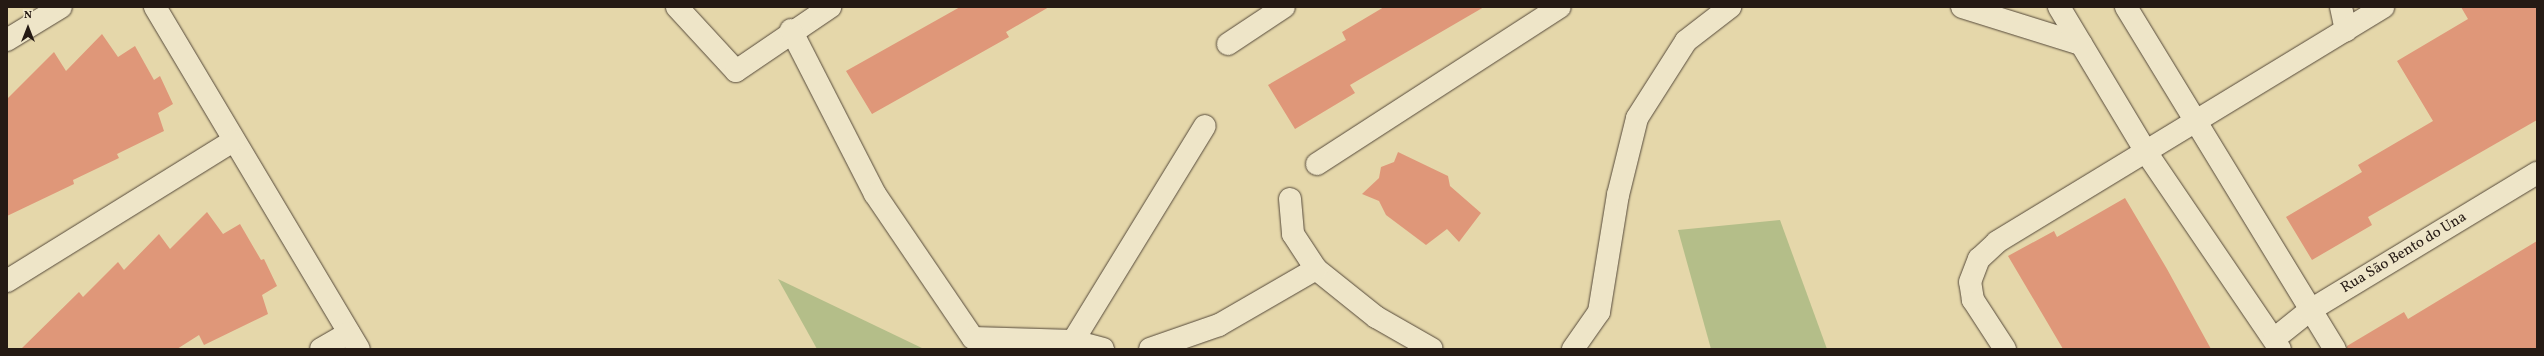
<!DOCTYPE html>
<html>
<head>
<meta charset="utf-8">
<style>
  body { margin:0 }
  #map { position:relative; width:2544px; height:356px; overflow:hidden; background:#e5d7aa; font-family:Vollkorn,serif }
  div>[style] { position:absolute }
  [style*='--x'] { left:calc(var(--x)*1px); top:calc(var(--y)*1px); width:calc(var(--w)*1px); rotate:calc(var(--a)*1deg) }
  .green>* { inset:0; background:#b4be89 }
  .building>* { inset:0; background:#df9779 }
  .roads { filter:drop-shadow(0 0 1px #55493a) drop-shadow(0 0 1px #55493a) }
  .minor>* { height:22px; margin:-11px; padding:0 11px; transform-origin:11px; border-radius:11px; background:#eee5c8 }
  span { translate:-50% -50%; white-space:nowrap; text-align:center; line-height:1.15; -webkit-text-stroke:3.5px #eee5c8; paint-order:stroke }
  .street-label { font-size:15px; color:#251a14 }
  .frame { position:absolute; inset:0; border:8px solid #251a14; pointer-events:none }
  .north { position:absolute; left:8px; top:8px; width:40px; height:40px; -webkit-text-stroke:3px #eee5c8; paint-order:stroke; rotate:0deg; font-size:11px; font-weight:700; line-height:16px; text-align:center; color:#251a14 }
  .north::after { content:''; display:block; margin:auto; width:14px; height:18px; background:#251a14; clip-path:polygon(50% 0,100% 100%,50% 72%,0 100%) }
</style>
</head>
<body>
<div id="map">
  <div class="green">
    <i style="clip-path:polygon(1780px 220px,1827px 349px,1711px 349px,1678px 230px)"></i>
    <i style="clip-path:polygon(778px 279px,924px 349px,817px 349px)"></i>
  </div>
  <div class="building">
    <i style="clip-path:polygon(960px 7px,1049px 7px,1006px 32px,1009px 37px,872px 114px,846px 71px)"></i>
    <i style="clip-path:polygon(1384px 7px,1484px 7px,1350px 85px,1355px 93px,1295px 129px,1268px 85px,1346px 40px,1342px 32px)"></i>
    <i style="clip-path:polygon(2461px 7px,2537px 7px,2537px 120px,2368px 217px,2372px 225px,2312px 260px,2286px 217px,2362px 172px,2358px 165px,2433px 121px,2397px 61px,2468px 19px)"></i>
    <i style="clip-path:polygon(102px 34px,118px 57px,135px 46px,154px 80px,160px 76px,173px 104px,158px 113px,164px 131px,117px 154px,119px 158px,73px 180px,74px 184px,7px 216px,7px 99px,54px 52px,66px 71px)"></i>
    <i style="clip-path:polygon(1398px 152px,1448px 176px,1450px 186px,1481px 213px,1459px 242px,1447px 229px,1426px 245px,1386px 215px,1379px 201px,1362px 194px,1379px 178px,1381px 167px,1394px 162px)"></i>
    <i style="clip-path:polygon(2125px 198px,2167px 269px,2211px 349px,2063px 349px,2008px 256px,2054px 231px,2057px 237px)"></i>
    <i style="clip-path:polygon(207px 212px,223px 234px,240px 224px,261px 260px,264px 259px,277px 286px,262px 295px,268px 314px,204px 345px,199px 335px,177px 349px,21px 349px,79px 292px,83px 297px,118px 262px,124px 270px,159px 234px,170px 249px)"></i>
    <i style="clip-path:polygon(2537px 241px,2537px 349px,2347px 349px,2347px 346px,2404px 312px,2408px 319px)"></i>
  </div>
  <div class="roads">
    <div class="minor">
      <i style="--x:155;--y:7;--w:398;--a:59.2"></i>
      <i style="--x:677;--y:7;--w:87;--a:47.3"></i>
      <i style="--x:736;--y:71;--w:114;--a:-34.2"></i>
      <i style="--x:1962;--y:7;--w:125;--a:17.3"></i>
      <i style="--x:2059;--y:7;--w:169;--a:59"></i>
      <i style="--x:2146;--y:152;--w:238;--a:55.8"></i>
      <i style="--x:2126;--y:7;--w:401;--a:58.6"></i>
      <i style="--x:2341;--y:7;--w:24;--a:78"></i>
      <i style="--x:791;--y:30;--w:184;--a:62.9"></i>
      <i style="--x:875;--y:194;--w:174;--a:55.8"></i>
      <i style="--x:973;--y:338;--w:100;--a:1.7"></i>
      <i style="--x:7;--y:40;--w:63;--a:-31.4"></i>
      <i style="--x:1228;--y:44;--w:67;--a:-33.5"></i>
      <i style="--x:1317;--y:164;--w:289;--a:-32.9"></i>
      <i style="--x:1290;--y:199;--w:35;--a:85"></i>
      <i style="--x:1293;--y:234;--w:42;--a:56.7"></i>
      <i style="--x:1316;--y:269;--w:77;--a:38.7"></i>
      <i style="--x:1376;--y:317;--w:64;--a:29.7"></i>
      <i style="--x:7;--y:281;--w:266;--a:-31.8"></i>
      <i style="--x:2274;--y:339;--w:45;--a:-38.7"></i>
      <i style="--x:2309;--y:311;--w:267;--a:-31.2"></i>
      <i style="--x:321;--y:349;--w:32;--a:-30"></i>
      <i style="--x:1103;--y:349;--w:31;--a:-165"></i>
      <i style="--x:1073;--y:341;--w:252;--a:-58.5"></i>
      <i style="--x:1150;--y:349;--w:73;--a:-19.2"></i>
      <i style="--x:1219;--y:325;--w:112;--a:-30"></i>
      <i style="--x:1573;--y:349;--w:45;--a:-54.9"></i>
      <i style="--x:1599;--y:312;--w:119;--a:-80.8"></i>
      <i style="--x:1618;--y:195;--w:79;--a:-76.1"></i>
      <i style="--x:1637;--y:118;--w:91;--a:-57.5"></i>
      <i style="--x:1686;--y:41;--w:56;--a:-37.7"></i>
      <i style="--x:2005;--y:349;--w:59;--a:-123.1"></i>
      <i style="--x:1973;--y:300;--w:18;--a:-99"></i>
      <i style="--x:1970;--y:282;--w:25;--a:-69"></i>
      <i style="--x:1979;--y:259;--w:25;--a:-43"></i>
      <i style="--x:1997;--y:242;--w:452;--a:-31.3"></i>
    </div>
  </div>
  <div class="street-label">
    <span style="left:2404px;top:253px;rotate:-31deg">Rua São Bento do Una</span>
  </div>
  <div class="frame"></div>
  <div class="north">N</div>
</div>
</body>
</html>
